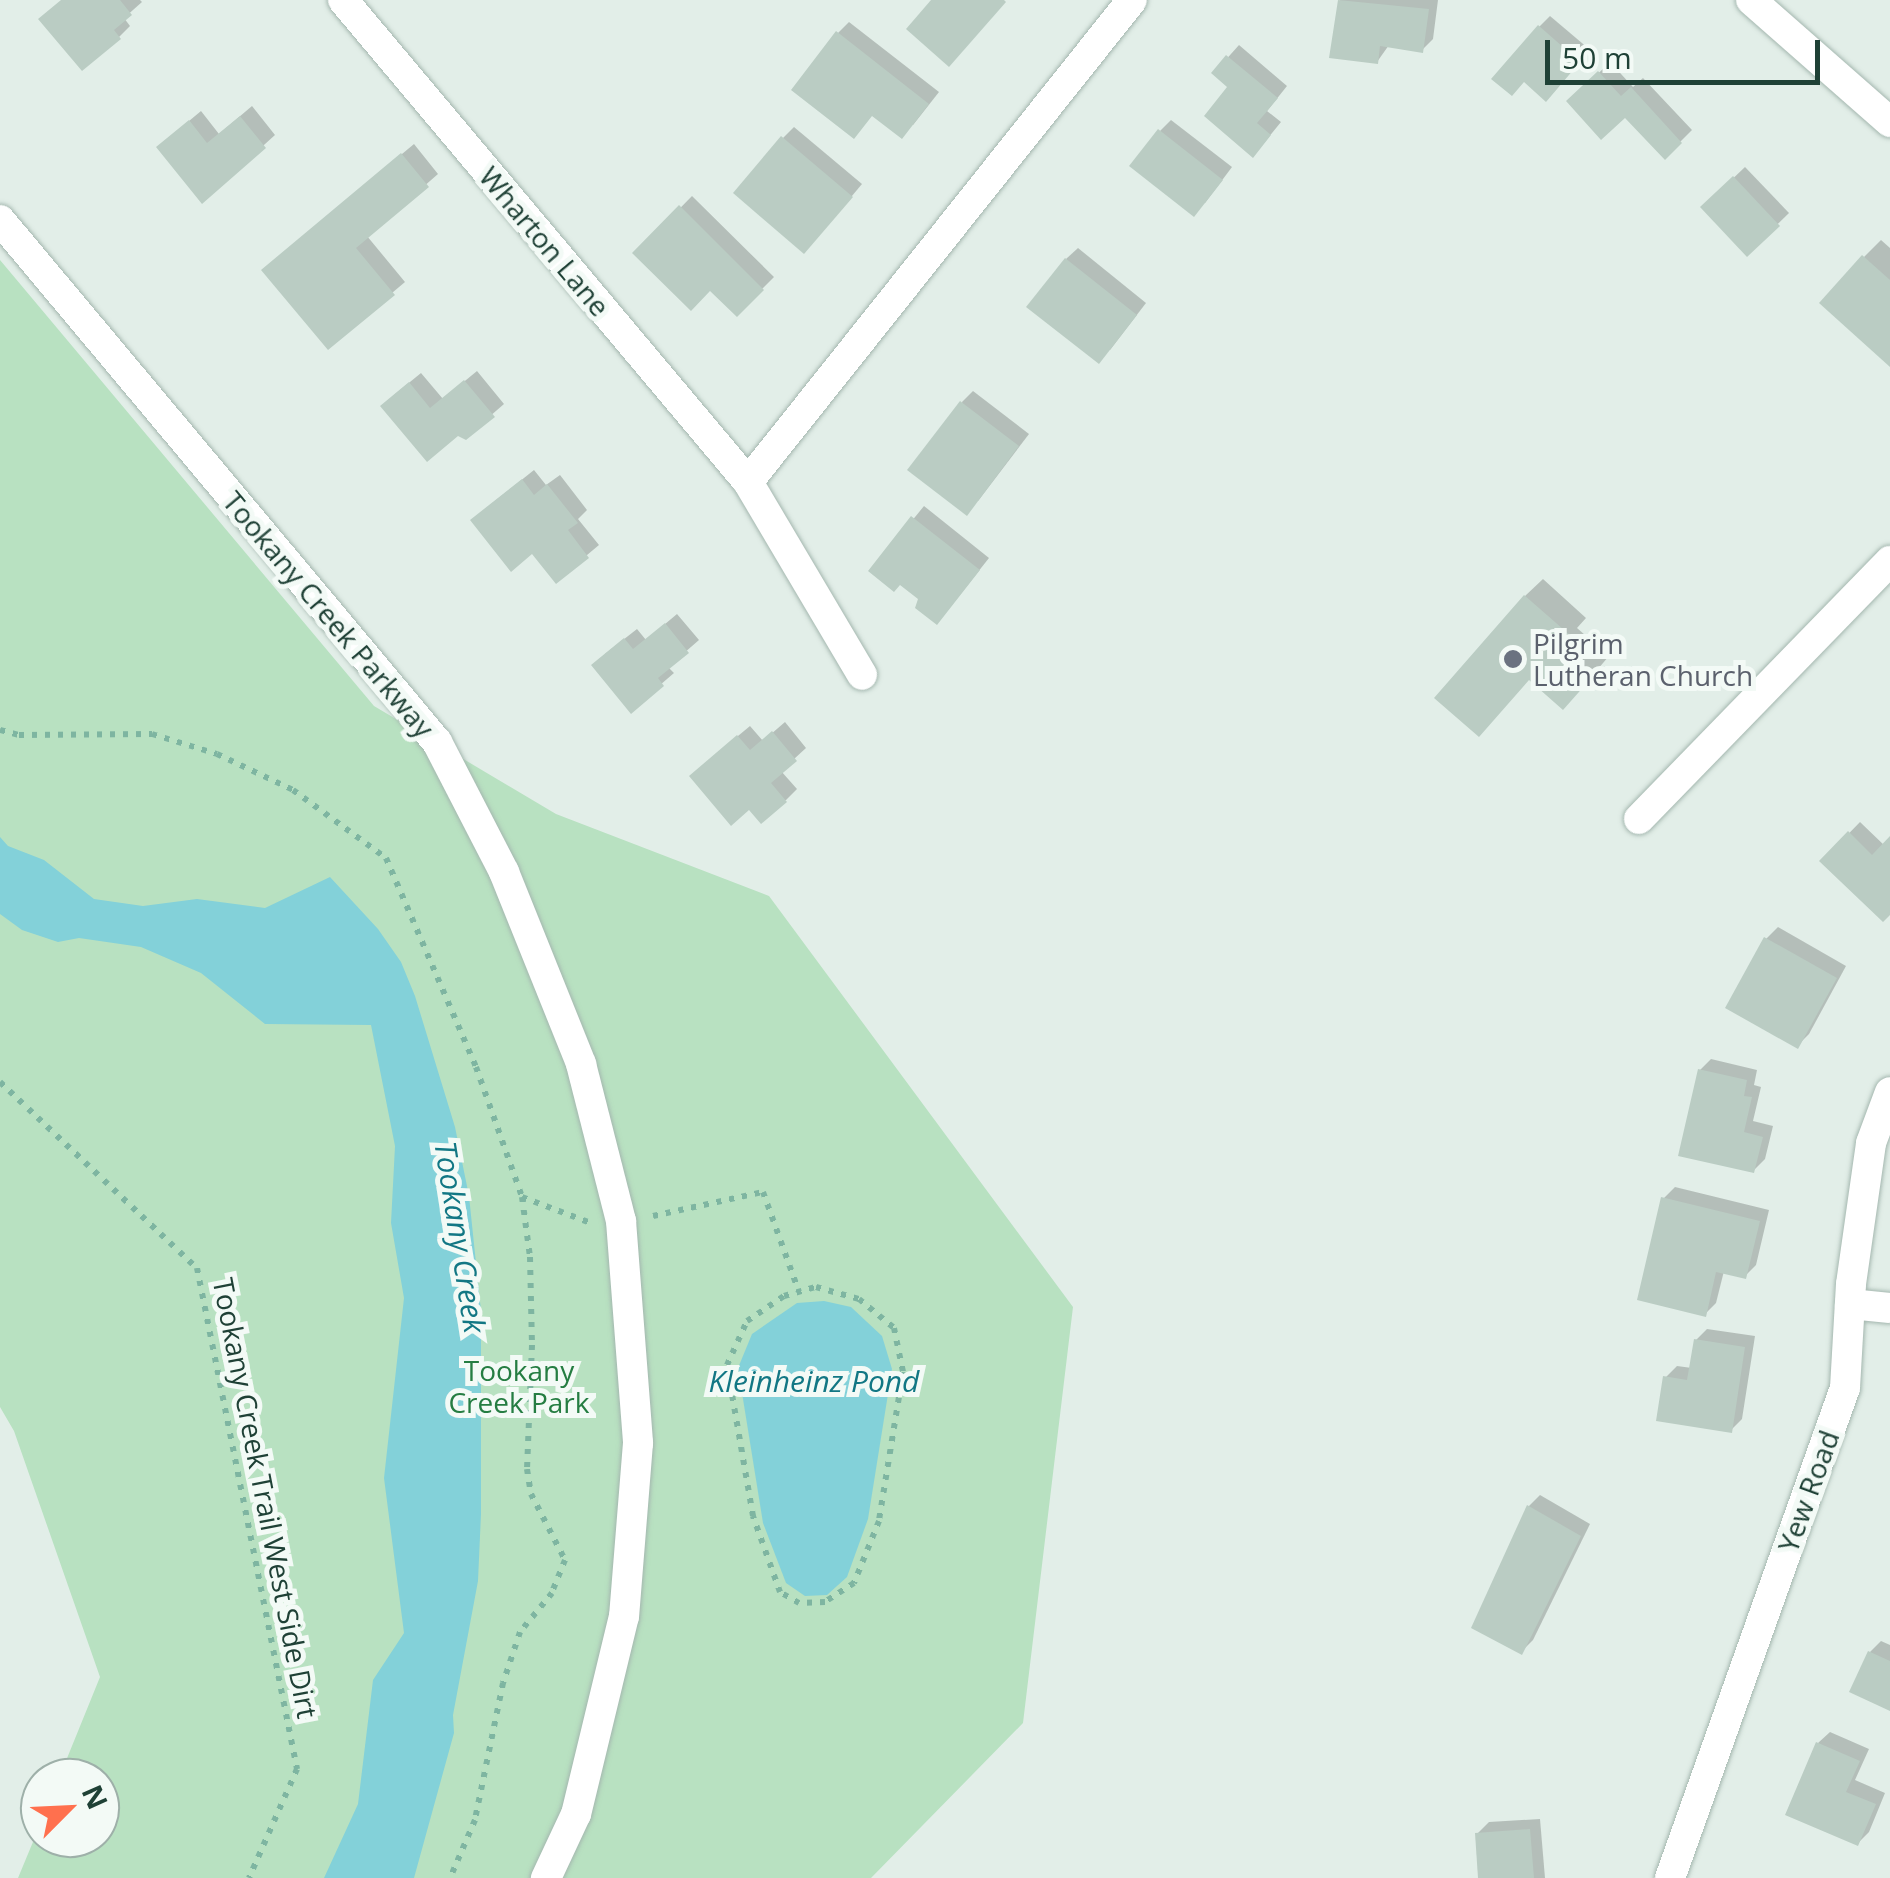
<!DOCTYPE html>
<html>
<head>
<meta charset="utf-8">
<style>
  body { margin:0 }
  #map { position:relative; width:1890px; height:1878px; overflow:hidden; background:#e2eee8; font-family:"Open Sans",sans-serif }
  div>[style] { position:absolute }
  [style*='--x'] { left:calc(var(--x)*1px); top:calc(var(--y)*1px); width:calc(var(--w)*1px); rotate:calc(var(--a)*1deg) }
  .green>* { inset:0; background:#b8e1c1 }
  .water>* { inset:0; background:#83d1d9 }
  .shadow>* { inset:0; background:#0003 }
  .building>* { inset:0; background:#baccc3 }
  .path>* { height:6px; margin-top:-3px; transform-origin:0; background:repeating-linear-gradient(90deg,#7eb5a1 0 5px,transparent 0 13px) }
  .roads { filter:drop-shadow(0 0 2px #a4b7af) drop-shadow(0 0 2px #a4b7af) }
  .minor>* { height:30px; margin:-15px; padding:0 15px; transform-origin:15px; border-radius:15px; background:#fff }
  .dots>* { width:28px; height:28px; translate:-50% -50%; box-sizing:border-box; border:5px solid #f3faf6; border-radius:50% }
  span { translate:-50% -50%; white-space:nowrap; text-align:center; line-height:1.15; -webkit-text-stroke:10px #f3faf6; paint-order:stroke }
  .street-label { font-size:28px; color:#1f4136 }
  .worship-label { font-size:28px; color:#5b616d }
  .left { translate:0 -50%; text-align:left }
  .park-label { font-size:28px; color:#257d42 }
  .water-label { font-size:30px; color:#127784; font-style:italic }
  .north { position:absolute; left:20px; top:1758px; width:100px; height:100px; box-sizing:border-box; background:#f3faf6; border:2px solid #9eb0a9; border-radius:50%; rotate:66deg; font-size:28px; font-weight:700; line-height:40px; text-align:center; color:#1f4136 }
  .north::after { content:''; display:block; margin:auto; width:35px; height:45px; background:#ff704e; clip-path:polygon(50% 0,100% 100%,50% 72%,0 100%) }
  .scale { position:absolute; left:1545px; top:40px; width:275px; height:45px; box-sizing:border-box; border:5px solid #1f4136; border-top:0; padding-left:12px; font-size:30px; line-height:35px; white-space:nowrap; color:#1f4136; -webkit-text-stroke:8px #f3faf6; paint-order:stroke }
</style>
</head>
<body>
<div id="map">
  <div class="green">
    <i style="clip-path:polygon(0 260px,374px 706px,556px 814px,769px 896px,1073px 1307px,1023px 1723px,871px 1878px,18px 1878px,40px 1825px,40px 1838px,100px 1838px,100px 1778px,59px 1778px,100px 1677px,14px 1431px,0 1407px)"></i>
  </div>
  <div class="water">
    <i style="clip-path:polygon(0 837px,8px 846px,44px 860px,94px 899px,143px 906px,197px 899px,265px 908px,330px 877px,378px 929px,401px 962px,415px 996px,455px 1127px,469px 1196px,481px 1311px,481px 1514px,478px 1581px,453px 1715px,454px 1733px,414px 1878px,324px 1878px,358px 1804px,373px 1680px,404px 1633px,384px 1478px,404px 1298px,391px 1223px,395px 1146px,371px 1025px,265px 1024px,201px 973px,141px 947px,79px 938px,58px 942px,22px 930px,0 914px)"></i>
    <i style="clip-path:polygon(824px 1301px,851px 1307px,882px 1336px,892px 1369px,868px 1519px,847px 1577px,827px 1595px,805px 1596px,786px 1583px,763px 1523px,738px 1368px,752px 1334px,797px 1303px)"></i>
  </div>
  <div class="shadow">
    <i style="clip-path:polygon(62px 0,140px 0,142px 2px,124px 18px,130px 26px,119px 37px)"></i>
    <i style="clip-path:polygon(1340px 0,1438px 0,1433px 39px,1422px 50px,1389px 45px,1377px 62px,1332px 56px)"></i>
    <i style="clip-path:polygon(1550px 16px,1589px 49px,1557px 87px,1539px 27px)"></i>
    <i style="clip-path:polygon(849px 22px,939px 92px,913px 125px,873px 114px,838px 33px)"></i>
    <i style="clip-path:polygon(1239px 45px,1287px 86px,1267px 111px,1281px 122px,1264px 143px,1231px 87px,1214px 73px)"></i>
    <i style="clip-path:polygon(1610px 62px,1633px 87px,1643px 78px,1692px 130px,1665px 157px,1625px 114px,1569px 102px)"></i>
    <i style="clip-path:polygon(252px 106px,275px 135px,203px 200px,171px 136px,201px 111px,219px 134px)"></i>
    <i style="clip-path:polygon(1171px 120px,1232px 167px,1205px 203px,1160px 131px)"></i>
    <i style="clip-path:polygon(794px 127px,862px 184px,815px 240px,783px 138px)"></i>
    <i style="clip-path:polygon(414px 144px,438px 174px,367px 236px,405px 282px,328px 347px,276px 259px)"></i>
    <i style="clip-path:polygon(1745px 167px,1789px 213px,1747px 254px,1703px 207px)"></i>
    <i style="clip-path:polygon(692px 196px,774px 277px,737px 314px,710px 288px,636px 253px)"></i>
    <i style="clip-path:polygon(1881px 240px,1890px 248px,1890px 364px,1864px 257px)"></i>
    <i style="clip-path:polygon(1078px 248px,1146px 303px,1110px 350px,1066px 259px)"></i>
    <i style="clip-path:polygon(477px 371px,504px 404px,466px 437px,394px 395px,421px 373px,443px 399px)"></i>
    <i style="clip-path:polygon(973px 391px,1029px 434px,978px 501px,962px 402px)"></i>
    <i style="clip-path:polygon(534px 470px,546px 485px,560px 475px,587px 510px,578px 519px,599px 545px,556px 581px,533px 551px,485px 509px)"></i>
    <i style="clip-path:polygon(924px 506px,989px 558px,947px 611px,901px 582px,871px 571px)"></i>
    <i style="clip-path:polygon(1543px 579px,1586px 618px,1577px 628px,1609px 656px,1580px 690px,1530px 677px,1525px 596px)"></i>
    <i style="clip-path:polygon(677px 614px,699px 640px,668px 667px,674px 673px,631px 710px,605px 654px,637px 629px,646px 640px)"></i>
    <i style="clip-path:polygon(785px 722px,806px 748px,781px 771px,797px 789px,786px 800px,750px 807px,703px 765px,750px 726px,763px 741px)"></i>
    <i style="clip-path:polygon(1860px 822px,1885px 846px,1890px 840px,1890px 912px,1822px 861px)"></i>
    <i style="clip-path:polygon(1778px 927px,1846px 966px,1809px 1034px,1798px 1045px,1766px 939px)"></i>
    <i style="clip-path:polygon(1711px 1059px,1757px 1070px,1754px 1085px,1761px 1087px,1753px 1121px,1773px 1126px,1765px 1159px,1754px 1170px,1700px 1070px)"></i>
    <i style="clip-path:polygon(1675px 1187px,1769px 1210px,1756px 1265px,1745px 1276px,1724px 1271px,1716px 1303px,1705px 1314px,1664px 1198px)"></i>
    <i style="clip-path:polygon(1707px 1329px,1755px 1336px,1742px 1419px,1731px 1430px,1666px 1377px,1677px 1366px,1692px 1368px,1696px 1340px)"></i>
    <i style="clip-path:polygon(1540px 1495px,1590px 1524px,1533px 1640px,1521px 1652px,1529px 1506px)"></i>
    <i style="clip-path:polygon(1881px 1641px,1890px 1645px,1890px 1708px,1870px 1652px)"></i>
    <i style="clip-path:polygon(1830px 1732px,1869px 1749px,1855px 1780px,1885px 1793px,1869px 1832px,1858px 1843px,1818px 1743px)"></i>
    <i style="clip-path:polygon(1540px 1819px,1545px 1878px,1481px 1878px,1477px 1834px,1489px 1822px)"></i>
  </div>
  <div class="building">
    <i style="clip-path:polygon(61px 0,120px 0,132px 15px,114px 30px,121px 39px,82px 71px,38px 19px)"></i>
    <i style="clip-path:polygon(931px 0,1004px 0,1006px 2px,949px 67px,906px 29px)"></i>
    <i style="clip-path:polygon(1338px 0,1429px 9px,1423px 53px,1380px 46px,1378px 64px,1329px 58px)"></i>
    <i style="clip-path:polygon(1538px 25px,1580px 62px,1546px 102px,1524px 82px,1512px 96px,1491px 79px)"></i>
    <i style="clip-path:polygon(836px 31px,929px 104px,902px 139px,872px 116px,854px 139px,791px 90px)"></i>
    <i style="clip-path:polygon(1226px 55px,1278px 98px,1257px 123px,1271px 135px,1253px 158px,1204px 116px,1227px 87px,1211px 73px)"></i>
    <i style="clip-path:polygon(1598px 71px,1621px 96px,1631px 87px,1682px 143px,1665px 160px,1625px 118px,1601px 140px,1566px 101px)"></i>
    <i style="clip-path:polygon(240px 116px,266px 148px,202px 204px,156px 147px,189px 120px,207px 143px)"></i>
    <i style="clip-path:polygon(1158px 129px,1223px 180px,1194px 217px,1129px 166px)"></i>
    <i style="clip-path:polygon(781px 136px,853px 197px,804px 254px,733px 193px)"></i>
    <i style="clip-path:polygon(401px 153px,429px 187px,356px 248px,395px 295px,328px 350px,261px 270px)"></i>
    <i style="clip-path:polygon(1733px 176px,1780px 226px,1747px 257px,1700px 207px)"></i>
    <i style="clip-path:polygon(679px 205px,764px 290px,737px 317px,710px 291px,691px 311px,632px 253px)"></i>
    <i style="clip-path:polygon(1862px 255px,1890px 280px,1890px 367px,1819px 303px)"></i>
    <i style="clip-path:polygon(1065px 258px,1137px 315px,1099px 364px,1026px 307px)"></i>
    <i style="clip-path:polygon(464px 380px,495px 417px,466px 440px,458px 436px,427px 462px,380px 406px,409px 382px,430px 408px)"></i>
    <i style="clip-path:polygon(960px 401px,1019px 446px,967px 516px,907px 470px)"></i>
    <i style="clip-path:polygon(522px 479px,534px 495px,547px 484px,578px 523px,568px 530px,589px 558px,556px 584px,532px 554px,511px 572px,470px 520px)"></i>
    <i style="clip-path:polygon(911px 516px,980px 570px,937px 625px,915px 608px,918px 599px,900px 585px,894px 592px,868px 571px)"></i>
    <i style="clip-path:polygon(1524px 595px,1571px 636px,1562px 647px,1594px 675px,1563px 710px,1529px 680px,1479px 737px,1434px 698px)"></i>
    <i style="clip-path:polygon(665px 623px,689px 653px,658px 678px,664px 686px,631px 714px,591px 665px,624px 638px,633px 649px)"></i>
    <i style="clip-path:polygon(772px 731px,797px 761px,771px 783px,787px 802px,761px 824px,749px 810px,731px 826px,689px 776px,737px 735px,750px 750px)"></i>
    <i style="clip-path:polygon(1848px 831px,1872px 855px,1890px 836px,1890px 915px,1883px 922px,1819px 861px)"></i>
    <i style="clip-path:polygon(1764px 937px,1837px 978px,1798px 1049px,1725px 1008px)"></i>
    <i style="clip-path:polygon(1698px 1069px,1747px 1080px,1744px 1096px,1752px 1097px,1744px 1132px,1763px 1137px,1754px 1173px,1678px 1156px)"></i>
    <i style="clip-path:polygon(1661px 1197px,1760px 1221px,1746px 1279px,1716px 1272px,1706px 1317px,1637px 1300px)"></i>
    <i style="clip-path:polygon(1694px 1339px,1745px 1347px,1732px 1433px,1656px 1421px,1663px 1376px,1687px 1380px)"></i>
    <i style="clip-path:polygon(1527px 1505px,1581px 1536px,1522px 1655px,1471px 1628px)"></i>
    <i style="clip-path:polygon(1868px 1651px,1890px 1661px,1890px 1711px,1849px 1692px)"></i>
    <i style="clip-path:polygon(1816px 1742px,1860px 1761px,1846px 1792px,1876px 1804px,1858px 1846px,1785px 1815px)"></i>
    <i style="clip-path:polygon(1530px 1829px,1534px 1878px,1478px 1878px,1475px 1833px)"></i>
  </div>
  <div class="path">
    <i style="--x:0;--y:730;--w:20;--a:15"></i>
    <i style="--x:19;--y:735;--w:133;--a:-0.4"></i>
    <i style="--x:152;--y:734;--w:68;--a:17.1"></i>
    <i style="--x:217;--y:754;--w:84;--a:25.3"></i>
    <i style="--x:293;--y:790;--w:115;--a:36.2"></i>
    <i style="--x:386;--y:858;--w:228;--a:66.7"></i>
    <i style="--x:476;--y:1067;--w:138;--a:70.5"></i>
    <i style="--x:522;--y:1197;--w:61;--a:82.4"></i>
    <i style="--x:530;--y:1257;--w:88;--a:88.7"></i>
    <i style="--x:532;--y:1345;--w:124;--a:92.3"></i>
    <i style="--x:527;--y:1469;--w:25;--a:81"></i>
    <i style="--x:531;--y:1494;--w:74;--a:62.7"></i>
    <i style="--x:565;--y:1560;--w:35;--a:112"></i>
    <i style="--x:552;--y:1593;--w:50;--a:129.4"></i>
    <i style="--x:520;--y:1632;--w:54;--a:108.4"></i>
    <i style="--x:503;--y:1683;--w:140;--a:101.6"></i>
    <i style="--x:475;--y:1820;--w:63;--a:113.3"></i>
    <i style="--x:0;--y:1082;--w:271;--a:43.4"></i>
    <i style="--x:197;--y:1268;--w:511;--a:78.71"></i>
    <i style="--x:297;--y:1769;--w:119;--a:113.8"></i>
    <i style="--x:522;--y:1197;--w:71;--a:20.7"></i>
    <i style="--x:653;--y:1216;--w:113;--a:-12.3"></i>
    <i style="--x:763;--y:1192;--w:106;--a:70.2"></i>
    <i style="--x:816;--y:1287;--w:45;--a:15.6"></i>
    <i style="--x:859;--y:1299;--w:45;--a:39.6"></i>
    <i style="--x:894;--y:1328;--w:45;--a:78.4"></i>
    <i style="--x:903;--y:1372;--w:151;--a:99.2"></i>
    <i style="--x:879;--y:1521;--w:67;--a:112"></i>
    <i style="--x:854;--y:1583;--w:35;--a:147"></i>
    <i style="--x:825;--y:1602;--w:26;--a:178"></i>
    <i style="--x:799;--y:1603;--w:22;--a:-150"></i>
    <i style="--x:780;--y:1592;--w:81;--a:-109.6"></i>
    <i style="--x:753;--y:1516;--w:153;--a:-99.8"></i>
    <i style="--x:727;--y:1365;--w:48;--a:-65.6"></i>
    <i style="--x:747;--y:1321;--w:45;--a:-34"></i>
    <i style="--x:784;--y:1296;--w:33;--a:-16"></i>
  </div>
  <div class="roads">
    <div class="minor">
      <i style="--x:343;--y:0;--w:630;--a:49.96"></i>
      <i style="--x:748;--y:482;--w:224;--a:59.4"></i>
      <i style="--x:1751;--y:0;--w:185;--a:41.3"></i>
      <i style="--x:0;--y:220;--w:681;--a:50.07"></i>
      <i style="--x:437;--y:742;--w:146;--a:62.7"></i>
      <i style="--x:504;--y:872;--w:207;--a:68.1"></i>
      <i style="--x:581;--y:1064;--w:162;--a:75.7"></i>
      <i style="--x:621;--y:1221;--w:223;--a:85.6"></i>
      <i style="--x:638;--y:1443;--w:174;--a:94.6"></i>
      <i style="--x:624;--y:1616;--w:204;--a:103.6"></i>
      <i style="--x:576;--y:1814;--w:71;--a:115.1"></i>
      <i style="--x:748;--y:482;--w:616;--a:-51.46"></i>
      <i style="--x:1639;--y:819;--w:360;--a:-45.8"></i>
      <i style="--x:1850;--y:1304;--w:40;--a:5.7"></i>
      <i style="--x:1670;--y:1878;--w:520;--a:-70.35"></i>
      <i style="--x:1845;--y:1388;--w:104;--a:-86.7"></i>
      <i style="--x:1851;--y:1284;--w:142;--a:-81.9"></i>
      <i style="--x:1871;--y:1143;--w:54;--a:-69.6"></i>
    </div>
  </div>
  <div class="dots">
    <i style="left:1513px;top:659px;background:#6b7280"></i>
  </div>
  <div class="street-label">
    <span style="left:545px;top:241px;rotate:50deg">Wharton Lane</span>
    <span style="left:329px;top:614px;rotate:50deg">Tookany Creek Parkway</span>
    <span style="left:1808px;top:1491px;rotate:-70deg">Yew Road</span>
    <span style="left:266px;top:1498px;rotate:79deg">Tookany Creek Trail West Side Dirt</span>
  </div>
  <div class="worship-label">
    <span class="left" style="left:1533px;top:659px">Pilgrim<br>Lutheran Church</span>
  </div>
  <div class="park-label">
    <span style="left:519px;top:1386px">Tookany<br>Creek Park</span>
  </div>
  <div class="water-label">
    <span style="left:460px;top:1237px;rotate:81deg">Tookany Creek</span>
    <span style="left:814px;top:1381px">Kleinheinz Pond</span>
  </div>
  <div class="north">N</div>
  <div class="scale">50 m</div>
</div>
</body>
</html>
